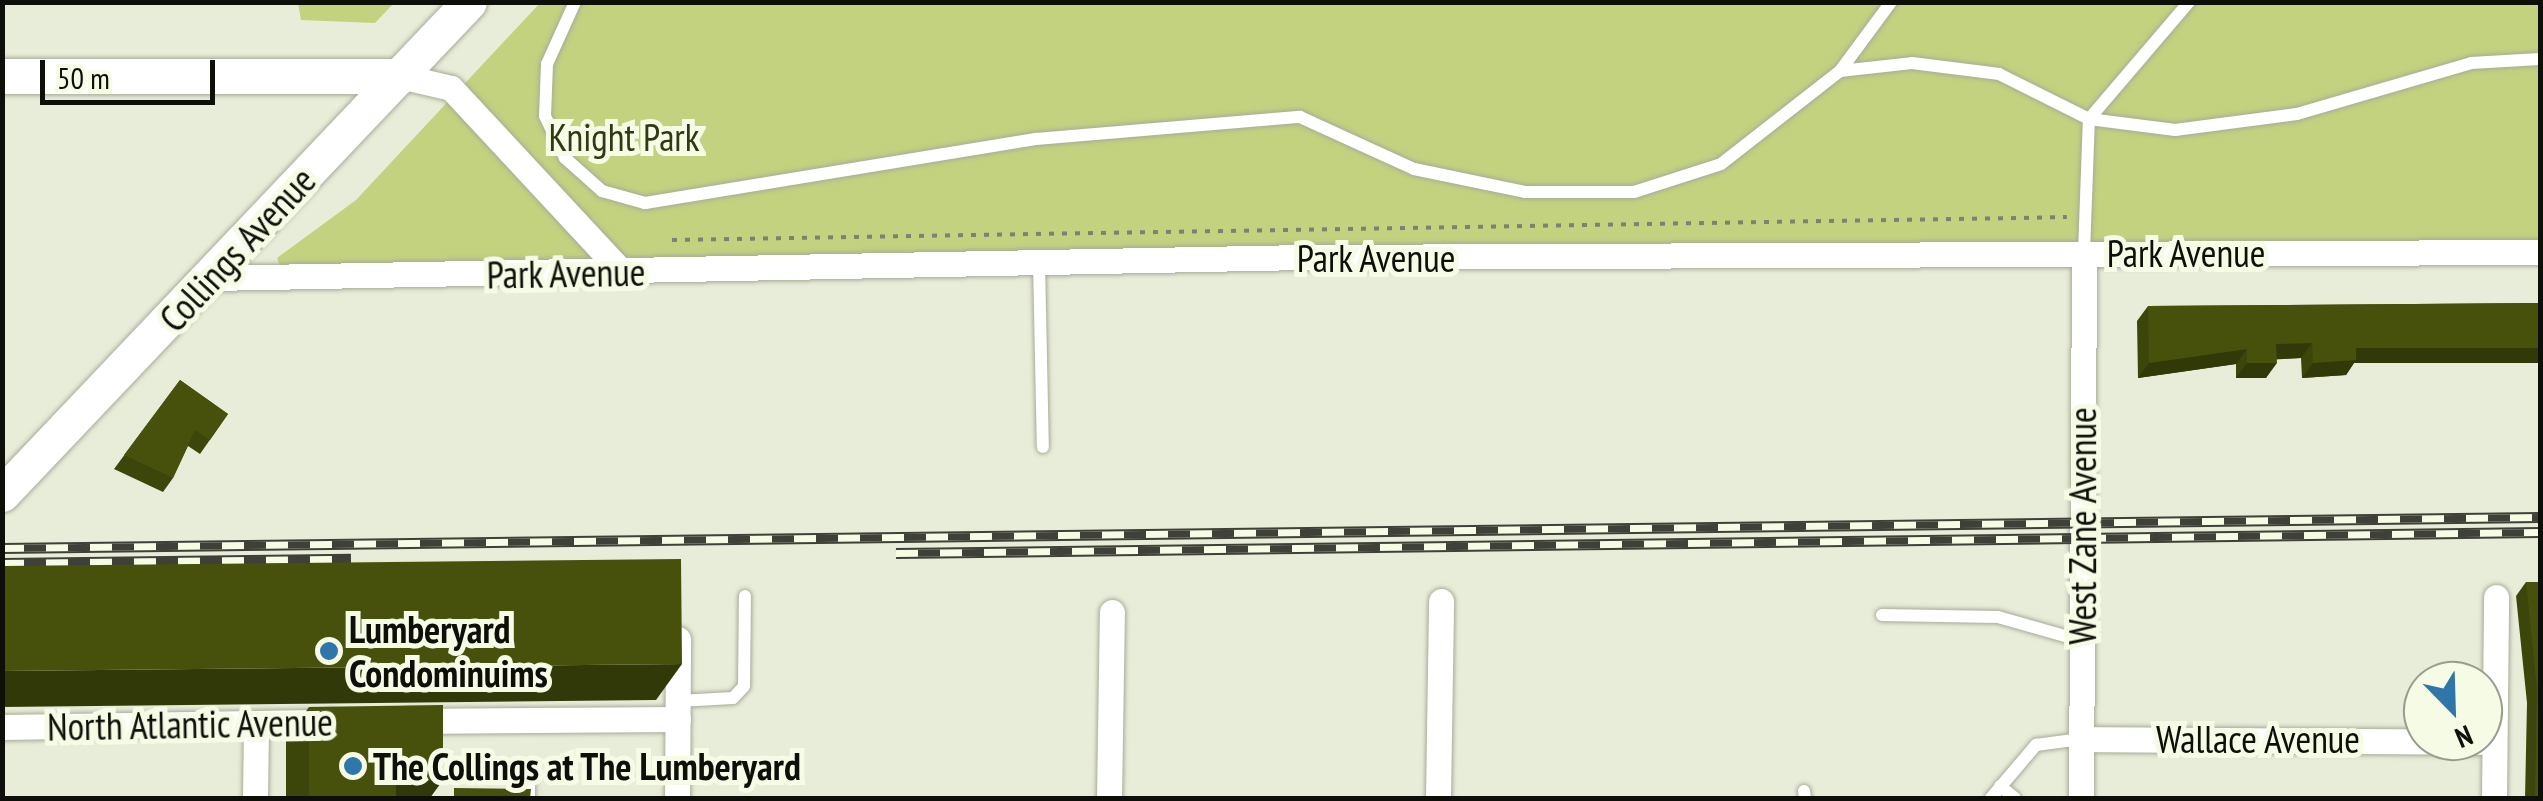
<!DOCTYPE html>
<html>
<head>
<meta charset="utf-8">
<style>
  body { margin:0 }
  #map { position:relative; width:2543px; height:801px; overflow:hidden; background:#e8edd9; font-family:"PT Sans Narrow",sans-serif }
  div>[style] { position:absolute }
  [style*='--x'] { left:calc(var(--x)*1px); top:calc(var(--y)*1px); width:calc(var(--w)*1px); rotate:calc(var(--a)*1deg) }
  .green>* { inset:0; background:#c2d27f }
  .path>* { height:4px; margin-top:-2px; transform-origin:0; background:repeating-linear-gradient(90deg,#7d8073 0 5px,transparent 0 13px) }
  .roads { filter:drop-shadow(0 0 2px #a7ac98) drop-shadow(0 0 2px #a7ac98) }
  .lane>* { height:12px; margin:-6px; padding:0 6px; transform-origin:6px; border-radius:6px; background:#fff }
  .street>* { height:25px; margin:-12.5px; padding:0 12.5px; transform-origin:12.5px; border-radius:12.5px; background:#fff }
  .secondary>* { height:35px; margin:-17.5px; padding:0 17.5px; transform-origin:17.5px; border-radius:17.5px; background:#fff }
  .rail>* { height:11px; margin-top:-5.5px; transform-origin:0; background:repeating-linear-gradient(90deg,#f6fbe6 0 22px,#3f4138 0 44px); box-sizing:border-box; border-block:2px solid #3f4138 }
  .wall>* { inset:0; background:#3d460a }
  .shaded-wall>* { inset:0; background:#323908 }
  .building>* { inset:0; background:#47510c }
  .dots>* { width:28px; height:28px; translate:-50% -50%; box-sizing:border-box; border:5px solid #f6fbe6; border-radius:50% }
  span { translate:-50% -50%; white-space:nowrap; text-align:center; line-height:1.15; -webkit-text-stroke:10px #f6fbe6; paint-order:stroke }
  .park-label { font-size:38px; color:#323814 }
  .street-label { font-size:38px; color:#0e0f09 }
  .poi-label { font-size:38px; color:#0e0f09; font-weight:700 }
  .left { translate:0 -50%; text-align:left }
  .frame { position:absolute; inset:0; border:5px solid #0e0f09; pointer-events:none }
  .north { position:absolute; left:2403px; top:661px; width:100px; height:100px; box-sizing:border-box; background:#f6fbe6; border:2px solid #999d8e; border-radius:50%; rotate:157deg; font-size:28px; font-weight:700; line-height:40px; text-align:center; color:#0e0f09 }
  .north::after { content:''; display:block; margin:auto; width:35px; height:45px; background:#2f76aa; clip-path:polygon(50% 0,100% 100%,50% 72%,0 100%) }
  .scale { position:absolute; left:40px; top:60px; width:175px; height:45px; box-sizing:border-box; border:5px solid #0e0f09; border-top:0; padding-left:12px; font-size:30px; line-height:35px; white-space:nowrap; color:#0e0f09; -webkit-text-stroke:8px #f6fbe6; paint-order:stroke }
</style>
</head>
<body>
<div id="map">
  <div class="green">
    <i style="clip-path:polygon(298px 3px,298px 2px,394px 3px,375px 23px,301px 20px)"></i>
    <i style="clip-path:polygon(540px 3px,2540px 3px,2540px 248px,283px 276px,277px 258px,356px 200px)"></i>
  </div>
  <div class="path">
    <i style="--x:672;--y:240;--w:1395;--a:-0.94"></i>
  </div>
  <div class="roads">
    <div class="lane">
      <i style="--x:575;--y:2;--w:68;--a:114.3"></i>
      <i style="--x:547;--y:64;--w:52;--a:92.2"></i>
      <i style="--x:545;--y:116;--w:47;--a:64.5"></i>
      <i style="--x:565;--y:158;--w:50;--a:41.7"></i>
      <i style="--x:602;--y:191;--w:45;--a:15.6"></i>
      <i style="--x:645;--y:203;--w:396;--a:-9.3"></i>
      <i style="--x:1036;--y:139;--w:265;--a:-4.8"></i>
      <i style="--x:1300;--y:117;--w:125;--a:24.5"></i>
      <i style="--x:1414;--y:169;--w:113;--a:11.7"></i>
      <i style="--x:1525;--y:192;--w:109;--a:0"></i>
      <i style="--x:1634;--y:192;--w:91;--a:-17.8"></i>
      <i style="--x:1721;--y:164;--w:151;--a:-38"></i>
      <i style="--x:1840;--y:71;--w:72;--a:-6.3"></i>
      <i style="--x:1912;--y:63;--w:88;--a:7.2"></i>
      <i style="--x:1999;--y:74;--w:101;--a:26.6"></i>
      <i style="--x:2089;--y:119;--w:87;--a:7.3"></i>
      <i style="--x:2175;--y:130;--w:123;--a:-7.5"></i>
      <i style="--x:2297;--y:114;--w:181;--a:-16.3"></i>
      <i style="--x:2471;--y:63;--w:69;--a:-3.3"></i>
      <i style="--x:1840;--y:71;--w:86;--a:-53.5"></i>
      <i style="--x:2084;--y:253;--w:134;--a:-87.9"></i>
      <i style="--x:2089;--y:119;--w:154;--a:-49.5"></i>
      <i style="--x:1039;--y:263;--w:184;--a:88.8"></i>
      <i style="--x:1882;--y:615;--w:116;--a:1"></i>
      <i style="--x:1998;--y:617;--w:87;--a:15.9"></i>
      <i style="--x:678;--y:701;--w:55;--a:-3.1"></i>
      <i style="--x:733;--y:698;--w:16;--a:-47"></i>
      <i style="--x:744;--y:686;--w:90;--a:-89.4"></i>
      <i style="--x:2000;--y:786;--w:19;--a:39"></i>
      <i style="--x:1804;--y:791;--w:7;--a:82"></i>
      <i style="--x:529;--y:798;--w:20;--a:-90"></i>
      <i style="--x:1991;--y:798;--w:70;--a:-49.7"></i>
      <i style="--x:2036;--y:745;--w:45;--a:-7.6"></i>
    </div>
    <div class="street">
      <i style="--x:400;--y:76;--w:52;--a:13.2"></i>
      <i style="--x:451;--y:88;--w:253;--a:47.1"></i>
      <i style="--x:211;--y:278;--w:1089;--a:-1.1"></i>
      <i style="--x:1300;--y:257;--w:1240;--a:-0.23"></i>
      <i style="--x:408;--y:721;--w:270;--a:-0.4"></i>
      <i style="--x:2;--y:727;--w:331;--a:-0.9"></i>
      <i style="--x:2081;--y:739;--w:413;--a:0.4"></i>
      <i style="--x:255;--y:798;--w:75;--a:-89.2"></i>
      <i style="--x:677;--y:798;--w:159;--a:-89.6"></i>
      <i style="--x:1109;--y:798;--w:186;--a:-89.1"></i>
      <i style="--x:1438;--y:798;--w:197;--a:-89.1"></i>
      <i style="--x:2081;--y:798;--w:545;--a:-89.68"></i>
      <i style="--x:2494;--y:798;--w:201;--a:-89.4"></i>
    </div>
    <div class="secondary">
      <i style="--x:2;--y:76;--w:398;--a:0"></i>
      <i style="--x:2;--y:494;--w:678;--a:-46.49"></i>
    </div>
  </div>
  <div class="rail">
    <i style="--x:2;--y:548;--w:2538;--a:-0.7"></i>
    <i style="--x:896;--y:553;--w:1644;--a:-0.73"></i>
    <i style="--x:2;--y:563;--w:349;--a:-0.7"></i>
  </div>
  <div class="wall">
    <i style="clip-path:polygon(2540px 303px,2354px 363px,2346px 375px,2302px 378px,2301px 358px,2277px 359px,2266px 378px,2236px 378px,2236px 364px,2138px 378px,2137px 321px,2148px 306px)"></i>
    <i style="clip-path:polygon(180px 380px,228px 414px,200px 454px,188px 446px,173px 478px,163px 492px,114px 469px)"></i>
    <i style="clip-path:polygon(2526px 582px,2540px 582px,2540px 798px,2525px 798px,2527px 703px,2516px 596px)"></i>
    <i style="clip-path:polygon(309px 707px,430px 798px,286px 798px,286px 740px)"></i>
  </div>
  <div class="shaded-wall">
    <i style="clip-path:polygon(2312px 343px,2301px 358px,2266px 360px,2276px 344px)"></i>
    <i style="clip-path:polygon(2356px 348px,2540px 348px,2540px 363px,2354px 363px,2346px 375px,2302px 378px,2313px 363px)"></i>
    <i style="clip-path:polygon(2247px 349px,2236px 364px,2138px 378px,2149px 363px)"></i>
    <i style="clip-path:polygon(2247px 363px,2277px 363px,2266px 378px,2236px 378px)"></i>
    <i style="clip-path:polygon(682px 664px,656px 700px,2px 707px,2px 671px)"></i>
    <i style="clip-path:polygon(396px 780px,443px 780px,430px 798px,383px 798px)"></i>
  </div>
  <div class="building">
    <i style="clip-path:polygon(2540px 303px,2540px 348px,2356px 348px,2356px 360px,2313px 363px,2312px 343px,2276px 344px,2277px 363px,2247px 363px,2247px 349px,2149px 363px,2148px 306px)"></i>
    <i style="clip-path:polygon(180px 380px,228px 414px,210px 440px,195px 430px,173px 478px,124px 455px)"></i>
    <i style="clip-path:polygon(681px 559px,682px 664px,2px 671px,2px 566px)"></i>
    <i style="clip-path:polygon(2526px 582px,2540px 582px,2540px 798px,2535px 798px,2537px 689px)"></i>
    <i style="clip-path:polygon(443px 705px,443px 780px,396px 780px,396px 798px,309px 798px,309px 707px)"></i>
    <i style="clip-path:polygon(454px 788px,531px 789px,530px 798px,454px 798px)"></i>
  </div>
  <div class="dots">
    <i style="left:329px;top:651px;background:#2f76aa"></i>
    <i style="left:353px;top:766px;background:#2f76aa"></i>
  </div>
  <div class="park-label">
    <span style="left:624px;top:137px">Knight Park</span>
  </div>
  <div class="street-label">
    <span style="left:237px;top:249px;rotate:-47deg">Collings Avenue</span>
    <span style="left:2186px;top:253px">Park Avenue</span>
    <span style="left:1376px;top:258px">Park Avenue</span>
    <span style="left:566px;top:273px;rotate:-1deg">Park Avenue</span>
    <span style="left:2082px;top:526px;rotate:-90deg">West Zane Avenue</span>
    <span style="left:190px;top:724px;rotate:-1deg">North Atlantic Avenue</span>
    <span style="left:2258px;top:739px">Wallace Avenue</span>
  </div>
  <div class="poi-label">
    <span class="left" style="left:349px;top:651px">Lumberyard<br>Condominuims</span>
    <span class="left" style="left:373px;top:766px">The Collings at The Lumberyard</span>
  </div>
  <div class="frame"></div>
  <div class="north">N</div>
  <div class="scale">50 m</div>
</div>
</body>
</html>
